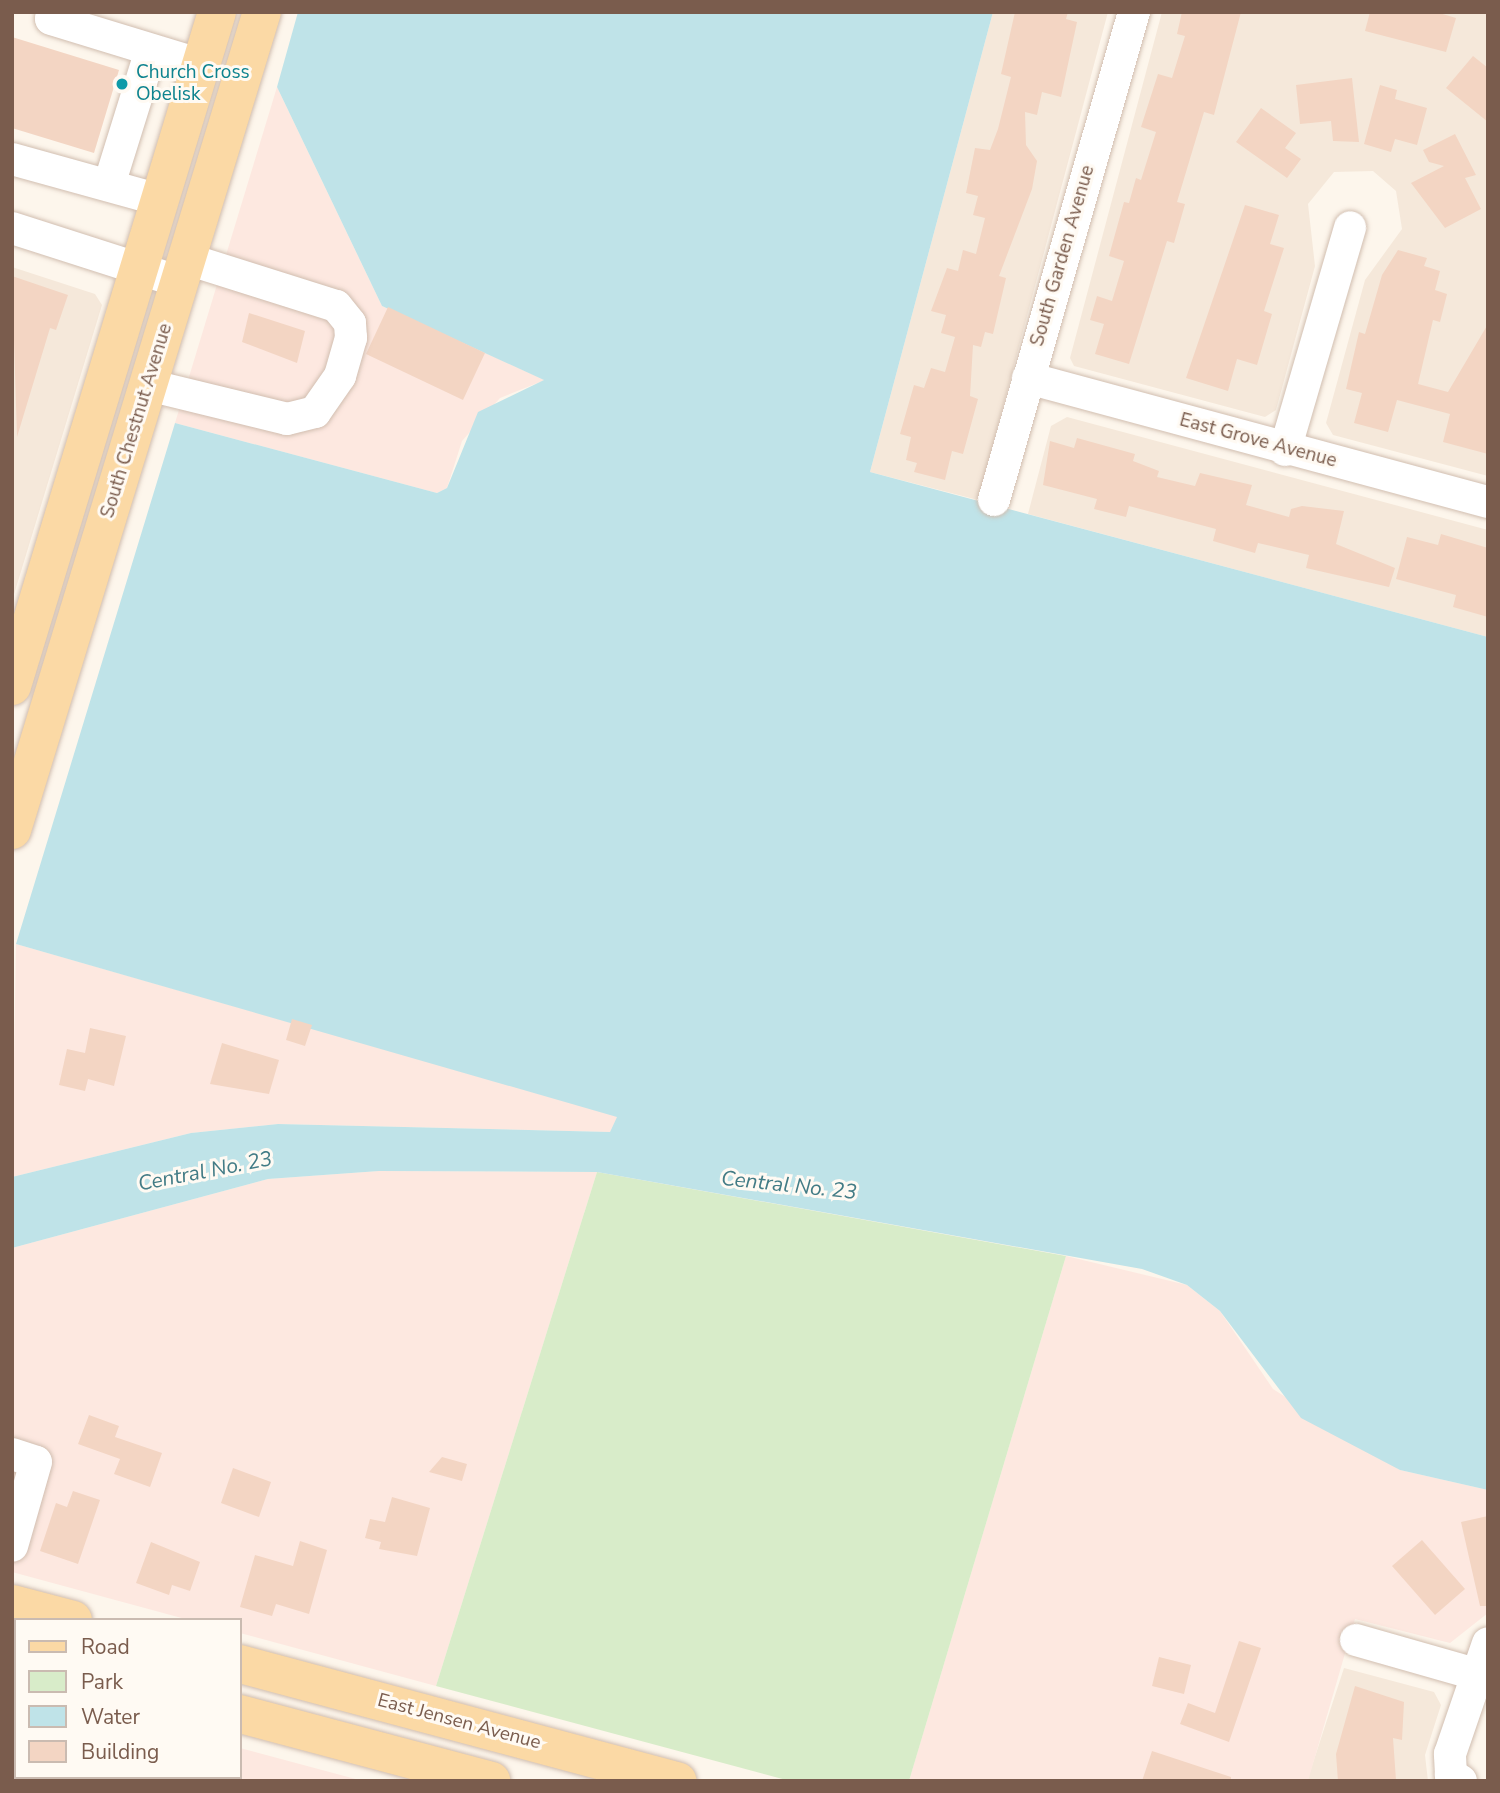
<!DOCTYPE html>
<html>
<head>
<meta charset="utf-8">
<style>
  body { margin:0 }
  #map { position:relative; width:1500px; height:1793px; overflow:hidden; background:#fdf6ec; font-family:"Nunito Sans",sans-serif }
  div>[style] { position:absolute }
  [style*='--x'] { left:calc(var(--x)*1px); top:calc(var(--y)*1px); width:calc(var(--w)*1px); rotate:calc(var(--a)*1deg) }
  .residential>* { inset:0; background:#f5e8da }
  .commercial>* { inset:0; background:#fde8e0 }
  .green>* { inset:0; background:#d8ecc9 }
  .water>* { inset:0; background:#bfe3e8 }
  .building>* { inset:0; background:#f3d5c3 }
  .roads { filter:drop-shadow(0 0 2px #d1beb0) drop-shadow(0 0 2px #d1beb0) }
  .minor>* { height:32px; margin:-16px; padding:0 16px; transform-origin:16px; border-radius:16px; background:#fff }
  .major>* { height:38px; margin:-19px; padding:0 19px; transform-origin:19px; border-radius:19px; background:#fbd9a5 }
  .dots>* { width:19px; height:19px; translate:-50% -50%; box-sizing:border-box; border:4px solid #fffaf3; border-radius:50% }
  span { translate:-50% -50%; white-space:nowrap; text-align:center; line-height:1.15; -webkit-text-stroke:6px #fffaf3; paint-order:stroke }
  .culture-label { font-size:19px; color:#0d838f }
  .left { translate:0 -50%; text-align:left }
  .street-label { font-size:19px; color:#7a5c4d }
  .water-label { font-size:21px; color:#437c86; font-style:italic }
  .frame { position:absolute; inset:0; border:14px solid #7a5c4d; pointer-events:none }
  .legend { position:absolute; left:14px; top:1618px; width:228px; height:161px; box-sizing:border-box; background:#fffaf3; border:2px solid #cabbb1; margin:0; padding:9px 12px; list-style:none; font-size:21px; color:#7a5c4d }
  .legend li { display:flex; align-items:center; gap:14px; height:35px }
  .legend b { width:35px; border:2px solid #cabbb1 }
</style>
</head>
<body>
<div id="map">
  <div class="residential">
    <i style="clip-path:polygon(993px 12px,1108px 12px,978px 500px,870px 472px)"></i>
    <i style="clip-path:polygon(1162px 12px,1488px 12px,1488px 476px,1333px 435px,1326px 423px,1365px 280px,1402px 229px,1396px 191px,1373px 171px,1334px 172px,1308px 204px,1315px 266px,1276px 410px,1265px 417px,1074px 366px,1070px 358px)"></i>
    <i style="clip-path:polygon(12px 267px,95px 294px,102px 305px,12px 601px)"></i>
    <i style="clip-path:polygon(1067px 417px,1488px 530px,1488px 637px,1028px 514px,1051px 426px)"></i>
    <i style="clip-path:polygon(1344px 1668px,1434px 1692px,1441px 1705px,1425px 1755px,1428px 1781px,1307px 1781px)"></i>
  </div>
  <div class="commercial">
    <i style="clip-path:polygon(277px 87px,382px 306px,545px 380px,500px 398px,462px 441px,447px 488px,437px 493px,175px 423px)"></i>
    <i style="clip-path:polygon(16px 944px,618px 1116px,610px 1132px,278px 1124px,191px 1133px,12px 1177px)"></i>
    <i style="clip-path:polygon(379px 1171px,597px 1172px,436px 1686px,240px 1633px,240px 1620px,189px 1620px,12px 1572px,12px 1248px,268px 1179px)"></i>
    <i style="clip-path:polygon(1066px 1256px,1187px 1285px,1220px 1311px,1273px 1389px,1400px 1470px,1488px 1490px,1488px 1613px,1450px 1643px,1355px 1619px,1308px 1781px,909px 1781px)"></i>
    <i style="clip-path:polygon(12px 1686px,16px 1777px,240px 1777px,240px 1748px,363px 1781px,12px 1781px)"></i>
  </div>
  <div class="green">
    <i style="clip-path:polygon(597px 1172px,1066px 1256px,909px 1781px,790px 1781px,436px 1686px)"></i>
  </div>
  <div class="water">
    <i style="clip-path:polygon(298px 12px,993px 12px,870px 472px,1488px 637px,1488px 1490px,1400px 1470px,1301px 1418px,1220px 1311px,1187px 1285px,1142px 1269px,597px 1172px,379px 1171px,268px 1179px,12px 1248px,12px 1177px,191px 1133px,278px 1124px,610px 1132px,617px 1117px,16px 944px,175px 423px,437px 493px,447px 488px,478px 412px,544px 380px,382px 306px,277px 87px)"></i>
  </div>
  <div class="building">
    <i style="clip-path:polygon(1015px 12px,1068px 12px,1066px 19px,1077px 22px,1061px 97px,1042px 92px,1037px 115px,1025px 112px,1026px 145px,1037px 161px,1032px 189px,999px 276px,1006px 278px,993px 334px,985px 332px,981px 347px,973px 345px,970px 396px,978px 399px,963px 454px,952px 451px,945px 480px,914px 472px,917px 463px,906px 460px,911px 437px,900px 434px,914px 385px,924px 388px,931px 368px,945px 372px,955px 337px,941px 333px,946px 315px,931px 311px,947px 268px,958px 271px,963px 250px,976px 254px,985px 218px,973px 215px,978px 196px,966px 193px,975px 148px,990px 150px,998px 129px,1011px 77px,1001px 74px)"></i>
    <i style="clip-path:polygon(1182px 12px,1241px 12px,1214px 115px,1204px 112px,1177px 202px,1185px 204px,1174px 243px,1167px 241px,1129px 364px,1095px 354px,1104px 324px,1090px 320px,1097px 296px,1112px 301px,1124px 261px,1109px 256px,1124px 202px,1129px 203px,1136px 178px,1141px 180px,1156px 132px,1141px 127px,1158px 74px,1172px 78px,1185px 36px,1177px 34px)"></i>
    <i style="clip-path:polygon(1370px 12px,1436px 12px,1456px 18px,1446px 52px,1365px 31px)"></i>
    <i style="clip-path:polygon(12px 37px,119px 70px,94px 153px,12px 128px)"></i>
    <i style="clip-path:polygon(1473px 56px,1488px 68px,1488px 122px,1446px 88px)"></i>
    <i style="clip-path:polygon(1352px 78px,1359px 142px,1333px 141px,1331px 121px,1300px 124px,1296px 85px)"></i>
    <i style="clip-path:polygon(1380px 85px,1397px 90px,1395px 99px,1427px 108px,1417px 145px,1395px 139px,1391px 152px,1364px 144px)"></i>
    <i style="clip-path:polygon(1261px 108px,1296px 133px,1285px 148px,1301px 159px,1287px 178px,1236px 142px)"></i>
    <i style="clip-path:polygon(1455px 134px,1476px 175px,1465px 178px,1481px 209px,1445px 228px,1411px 183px,1444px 166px,1429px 162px,1423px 150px)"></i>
    <i style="clip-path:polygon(1245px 205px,1279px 215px,1270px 244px,1284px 248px,1264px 311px,1272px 314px,1257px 365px,1237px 359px,1228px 391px,1186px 378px)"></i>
    <i style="clip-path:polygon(1398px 250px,1427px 258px,1424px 266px,1440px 271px,1435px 290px,1447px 294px,1440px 322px,1433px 320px,1418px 384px,1448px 392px,1488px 324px,1488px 454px,1443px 442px,1450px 414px,1397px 400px,1388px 432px,1354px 423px,1362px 393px,1346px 389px,1359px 332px,1365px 334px,1382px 275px)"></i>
    <i style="clip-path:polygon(12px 276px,68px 295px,56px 330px,50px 328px,17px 437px)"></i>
    <i style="clip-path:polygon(388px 307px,485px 353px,463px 400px,366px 354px)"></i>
    <i style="clip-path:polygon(249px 313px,305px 331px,297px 363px,242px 342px)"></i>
    <i style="clip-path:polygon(1077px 438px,1135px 454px,1133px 461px,1159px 471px,1157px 477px,1195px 486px,1200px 473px,1252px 485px,1246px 505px,1289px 517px,1291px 509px,1302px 506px,1344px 511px,1336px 544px,1395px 568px,1389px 587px,1306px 568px,1309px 555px,1258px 543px,1255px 553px,1213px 541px,1216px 529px,1129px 506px,1126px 517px,1094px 509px,1097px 499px,1043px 485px,1050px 441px,1074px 448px)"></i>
    <i style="clip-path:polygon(1441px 534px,1488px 548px,1488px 617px,1453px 607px,1456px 595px,1396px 579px,1407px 537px,1438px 545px)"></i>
    <i style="clip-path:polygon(292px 1019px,312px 1025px,305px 1046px,286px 1040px)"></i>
    <i style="clip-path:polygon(90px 1028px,126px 1036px,114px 1086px,88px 1079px,85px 1091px,59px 1085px,67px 1049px,85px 1053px)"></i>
    <i style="clip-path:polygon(222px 1043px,279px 1060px,269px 1094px,210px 1084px)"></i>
    <i style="clip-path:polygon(89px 1415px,119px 1426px,115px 1437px,162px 1453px,150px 1487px,114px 1474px,120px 1459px,78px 1444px)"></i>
    <i style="clip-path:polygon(442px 1457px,467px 1464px,462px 1481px,429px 1472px)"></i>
    <i style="clip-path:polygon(233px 1468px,271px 1482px,259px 1517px,221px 1503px)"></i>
    <i style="clip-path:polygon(73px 1491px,100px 1500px,78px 1564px,40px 1551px,56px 1503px,67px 1507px)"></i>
    <i style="clip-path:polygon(392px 1497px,430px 1508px,417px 1556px,379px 1549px,381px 1542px,365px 1538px,370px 1519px,385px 1522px)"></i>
    <i style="clip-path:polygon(1488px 1516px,1488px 1606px,1480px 1606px,1461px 1522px)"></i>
    <i style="clip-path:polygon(1422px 1540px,1465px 1589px,1435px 1615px,1392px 1566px)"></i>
    <i style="clip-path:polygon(300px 1541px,327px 1550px,309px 1614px,276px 1604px,272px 1616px,240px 1607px,255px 1555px,293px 1566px)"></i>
    <i style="clip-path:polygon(151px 1542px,200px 1562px,190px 1591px,172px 1585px,169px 1595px,136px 1583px)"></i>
    <i style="clip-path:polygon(1239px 1641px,1261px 1648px,1229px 1742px,1180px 1724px,1188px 1703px,1215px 1713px)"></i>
    <i style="clip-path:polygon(1159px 1657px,1191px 1665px,1184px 1694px,1152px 1686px)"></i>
    <i style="clip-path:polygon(1355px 1686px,1404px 1702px,1402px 1740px,1393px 1738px,1396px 1780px,1338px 1781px,1336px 1754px)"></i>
    <i style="clip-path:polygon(1152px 1751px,1231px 1777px,1231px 1781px,1142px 1781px)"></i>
  </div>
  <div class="roads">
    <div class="minor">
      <i style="--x:53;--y:12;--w:7;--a:106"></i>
      <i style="--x:51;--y:19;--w:157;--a:17"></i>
      <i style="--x:12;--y:159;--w:154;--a:15.5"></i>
      <i style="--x:109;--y:185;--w:141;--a:-72.7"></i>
      <i style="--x:12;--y:228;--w:176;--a:17.8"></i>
      <i style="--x:1028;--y:378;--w:476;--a:15.1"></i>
      <i style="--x:148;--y:385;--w:143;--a:13.7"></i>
      <i style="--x:287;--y:419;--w:29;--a:-14"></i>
      <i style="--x:315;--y:412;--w:44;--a:-55.2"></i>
      <i style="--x:340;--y:376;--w:40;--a:-74"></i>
      <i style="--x:351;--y:338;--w:15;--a:-94"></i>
      <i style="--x:350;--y:323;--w:22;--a:-129"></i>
      <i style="--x:336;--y:306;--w:156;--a:-162.5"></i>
      <i style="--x:1285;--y:450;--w:232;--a:-73.7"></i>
      <i style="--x:994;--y:500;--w:508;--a:-73.99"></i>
      <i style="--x:12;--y:1454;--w:25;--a:18"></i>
      <i style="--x:36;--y:1462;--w:87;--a:105.9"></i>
      <i style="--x:1356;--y:1640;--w:124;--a:15.9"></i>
      <i style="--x:12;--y:1756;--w:4;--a:14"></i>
      <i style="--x:92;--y:1777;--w:14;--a:17"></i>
      <i style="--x:1461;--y:1781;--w:12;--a:-149"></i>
      <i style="--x:1451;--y:1775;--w:21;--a:-93"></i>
      <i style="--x:1450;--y:1754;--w:117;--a:-71.1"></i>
    </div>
    <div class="major">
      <i style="--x:12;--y:686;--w:704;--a:-73.08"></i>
      <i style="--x:12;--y:830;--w:855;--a:-73.01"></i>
      <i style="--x:12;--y:1604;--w:63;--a:14.7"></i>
      <i style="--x:12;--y:1653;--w:4;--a:14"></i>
      <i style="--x:240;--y:1664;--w:453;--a:15"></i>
      <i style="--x:240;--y:1714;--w:260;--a:14.9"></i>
    </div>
  </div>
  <div class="dots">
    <i style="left:122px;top:84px;background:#0f9aa8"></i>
  </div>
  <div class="culture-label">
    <span class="left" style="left:136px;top:84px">Church Cross<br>Obelisk</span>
  </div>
  <div class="street-label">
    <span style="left:1063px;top:256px;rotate:-74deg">South Garden Avenue</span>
    <span style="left:137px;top:421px;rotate:-73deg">South Chestnut Avenue</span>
    <span style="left:1258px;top:441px;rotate:15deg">East Grove Avenue</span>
    <span style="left:459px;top:1722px;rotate:15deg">East Jensen Avenue</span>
  </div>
  <div class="water-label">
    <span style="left:205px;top:1171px;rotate:-11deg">Central No. 23</span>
    <span style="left:789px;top:1185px;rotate:6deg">Central No. 23</span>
  </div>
  <div class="frame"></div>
  <ul class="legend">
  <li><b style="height:9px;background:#fbd9a5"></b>Road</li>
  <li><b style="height:19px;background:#d8ecc9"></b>Park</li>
  <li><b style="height:19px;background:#bfe3e8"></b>Water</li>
  <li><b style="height:19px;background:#f3d5c3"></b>Building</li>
  </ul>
</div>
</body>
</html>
